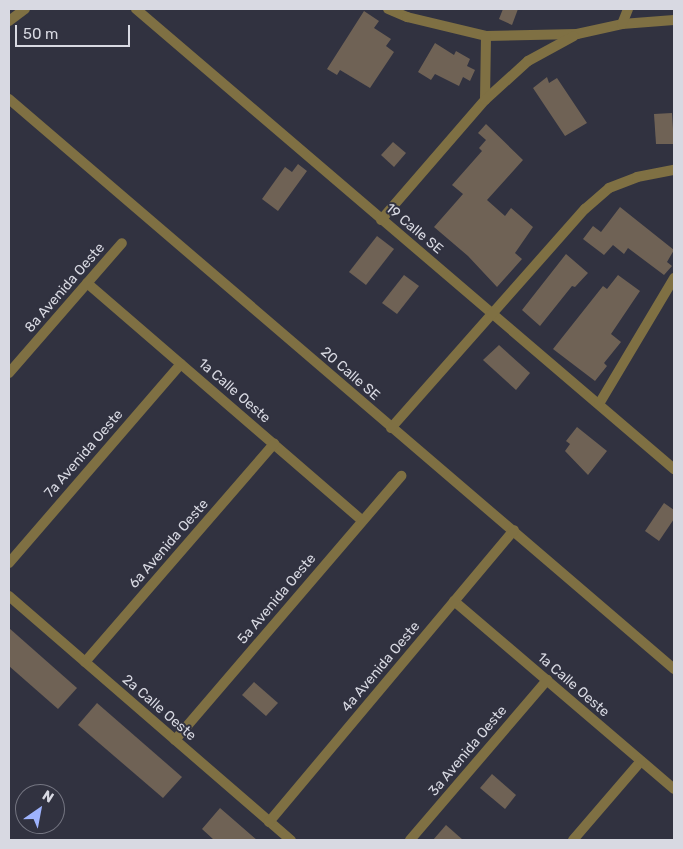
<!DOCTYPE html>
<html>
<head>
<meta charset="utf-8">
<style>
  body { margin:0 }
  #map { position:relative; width:683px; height:849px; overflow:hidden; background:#313240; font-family:Rubik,sans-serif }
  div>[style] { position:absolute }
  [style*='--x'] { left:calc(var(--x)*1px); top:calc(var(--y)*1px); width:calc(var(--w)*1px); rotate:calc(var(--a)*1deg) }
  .building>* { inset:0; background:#6f6255 }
  .minor>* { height:10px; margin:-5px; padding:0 5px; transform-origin:5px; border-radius:5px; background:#7f7043 }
  .tertiary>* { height:10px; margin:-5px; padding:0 5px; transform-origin:5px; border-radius:5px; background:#7f7043 }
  span { translate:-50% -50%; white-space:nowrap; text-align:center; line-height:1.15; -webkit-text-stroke:4px #313240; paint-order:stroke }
  .street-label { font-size:14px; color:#d8d9e2 }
  .frame { position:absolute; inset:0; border:10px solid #d8d9e2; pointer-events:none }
  .north { position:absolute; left:15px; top:784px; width:50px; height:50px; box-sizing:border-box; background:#313240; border:1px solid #747581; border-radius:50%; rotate:33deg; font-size:14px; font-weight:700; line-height:20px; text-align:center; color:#d8d9e2 }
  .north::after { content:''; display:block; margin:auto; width:18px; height:22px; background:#9eb3fd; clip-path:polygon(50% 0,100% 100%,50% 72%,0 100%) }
  .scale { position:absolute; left:15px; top:25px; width:115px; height:22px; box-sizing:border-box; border:2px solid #d8d9e2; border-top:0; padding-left:6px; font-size:15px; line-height:18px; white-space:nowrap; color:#d8d9e2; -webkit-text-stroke:4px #313240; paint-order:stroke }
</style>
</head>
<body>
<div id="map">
  <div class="building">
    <i style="clip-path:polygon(503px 9px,518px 9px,512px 25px,499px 19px)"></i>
    <i style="clip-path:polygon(364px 11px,379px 21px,374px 28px,391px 39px,386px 46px,394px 52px,370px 88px,340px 70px,337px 75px,327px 69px)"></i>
    <i style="clip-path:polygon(435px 43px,454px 55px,456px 51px,470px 59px,467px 66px,475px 70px,470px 81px,463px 77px,459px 86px,435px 74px,431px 80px,418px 72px)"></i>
    <i style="clip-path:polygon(547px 77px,549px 83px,557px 78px,587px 123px,565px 136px,533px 88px)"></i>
    <i style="clip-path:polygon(672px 113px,674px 144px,656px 144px,654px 114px)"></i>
    <i style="clip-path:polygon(486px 124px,523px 160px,487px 200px,505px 216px,511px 208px,533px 227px,515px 253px,522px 259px,497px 287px,468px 256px,434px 227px,463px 194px,452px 185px,482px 151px,479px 148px,486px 140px,478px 133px)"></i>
    <i style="clip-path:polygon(393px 142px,406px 153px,394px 167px,381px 155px)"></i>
    <i style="clip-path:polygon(298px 164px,307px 171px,278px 211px,262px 199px,285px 167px,292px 172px)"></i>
    <i style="clip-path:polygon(620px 207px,674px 250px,667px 262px,672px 266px,664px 275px,628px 248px,624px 254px,613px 245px,604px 255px,583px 239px,593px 226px,601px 232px)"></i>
    <i style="clip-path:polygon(377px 236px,394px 249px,366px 285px,349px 272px)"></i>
    <i style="clip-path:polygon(566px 254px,588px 273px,575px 287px,572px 286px,540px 326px,522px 310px)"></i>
    <i style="clip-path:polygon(404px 275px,419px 286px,397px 314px,382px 303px)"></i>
    <i style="clip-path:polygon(618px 275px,640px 291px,611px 334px,621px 342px,604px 363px,607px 366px,595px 381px,553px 349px,603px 286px,607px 289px)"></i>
    <i style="clip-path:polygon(499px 345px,530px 373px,516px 390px,483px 360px)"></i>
    <i style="clip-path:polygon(577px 427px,607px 451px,588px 475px,565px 451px,570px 444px,566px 441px)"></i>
    <i style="clip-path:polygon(664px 503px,674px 510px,674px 519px,659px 541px,645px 531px)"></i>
    <i style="clip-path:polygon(9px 628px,77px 688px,58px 709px,9px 666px)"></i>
    <i style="clip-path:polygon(254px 682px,278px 703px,266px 716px,242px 695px)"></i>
    <i style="clip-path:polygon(97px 703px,182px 777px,163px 798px,78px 725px)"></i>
    <i style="clip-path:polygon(492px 774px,516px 795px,505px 809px,480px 788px)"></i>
    <i style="clip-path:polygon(220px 808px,235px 821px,257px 840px,214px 840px,202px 829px)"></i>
    <i style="clip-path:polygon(446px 825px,463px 840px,433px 840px)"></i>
  </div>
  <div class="minor">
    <i style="--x:136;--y:9;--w:708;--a:40.53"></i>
    <i style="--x:388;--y:9;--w:21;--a:23"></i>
    <i style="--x:407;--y:17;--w:81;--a:13.5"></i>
    <i style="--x:486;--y:36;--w:91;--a:-1.3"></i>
    <i style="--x:577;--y:34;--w:46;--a:-12.5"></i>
    <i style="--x:622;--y:24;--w:52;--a:-4.4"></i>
    <i style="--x:622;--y:24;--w:16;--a:-68"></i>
    <i style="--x:9;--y:99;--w:876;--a:40.6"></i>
    <i style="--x:485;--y:100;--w:64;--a:-89.1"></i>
    <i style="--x:381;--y:220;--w:159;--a:-49.1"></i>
    <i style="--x:485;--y:100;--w:58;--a:-42.2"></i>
    <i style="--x:528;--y:61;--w:52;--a:-28.5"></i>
    <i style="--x:87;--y:283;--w:363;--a:40.8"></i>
    <i style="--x:9;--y:373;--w:172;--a:-49"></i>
    <i style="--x:599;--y:404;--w:147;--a:-59.2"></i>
    <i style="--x:391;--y:428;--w:293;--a:-48.5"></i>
    <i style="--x:585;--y:209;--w:32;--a:-41"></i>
    <i style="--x:609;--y:188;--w:30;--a:-21"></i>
    <i style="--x:637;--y:177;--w:38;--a:-11"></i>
    <i style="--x:9;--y:563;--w:263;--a:-49.2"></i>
    <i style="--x:9;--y:596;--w:373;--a:40.9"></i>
    <i style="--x:454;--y:601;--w:289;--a:40.5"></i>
    <i style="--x:85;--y:662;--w:289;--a:-49.1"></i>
    <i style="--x:175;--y:740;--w:348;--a:-49.4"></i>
    <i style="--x:269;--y:822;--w:381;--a:-50"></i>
    <i style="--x:410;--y:840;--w:211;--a:-49.4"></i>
    <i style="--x:573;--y:840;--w:104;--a:-49.3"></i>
  </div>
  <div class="tertiary">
    <i style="--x:9;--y:21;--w:20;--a:-37"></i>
  </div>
  <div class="street-label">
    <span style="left:414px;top:229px;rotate:40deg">19 Calle SE</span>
    <span style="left:65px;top:288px;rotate:-49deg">8a Avenida Oeste</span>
    <span style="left:350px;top:374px;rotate:41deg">20 Calle SE</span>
    <span style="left:234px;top:391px;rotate:41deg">1a Calle Oeste</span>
    <span style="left:84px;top:454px;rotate:-49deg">7a Avenida Oeste</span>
    <span style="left:169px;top:544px;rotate:-49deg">6a Avenida Oeste</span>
    <span style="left:277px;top:599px;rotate:-50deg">5a Avenida Oeste</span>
    <span style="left:381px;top:667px;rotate:-50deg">4a Avenida Oeste</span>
    <span style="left:573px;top:685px;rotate:41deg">1a Calle Oeste</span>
    <span style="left:159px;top:708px;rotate:41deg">2a Calle Oeste</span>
    <span style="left:468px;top:751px;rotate:-50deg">3a Avenida Oeste</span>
  </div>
  <div class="frame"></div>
  <div class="north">N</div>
  <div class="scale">50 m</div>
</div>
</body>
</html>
